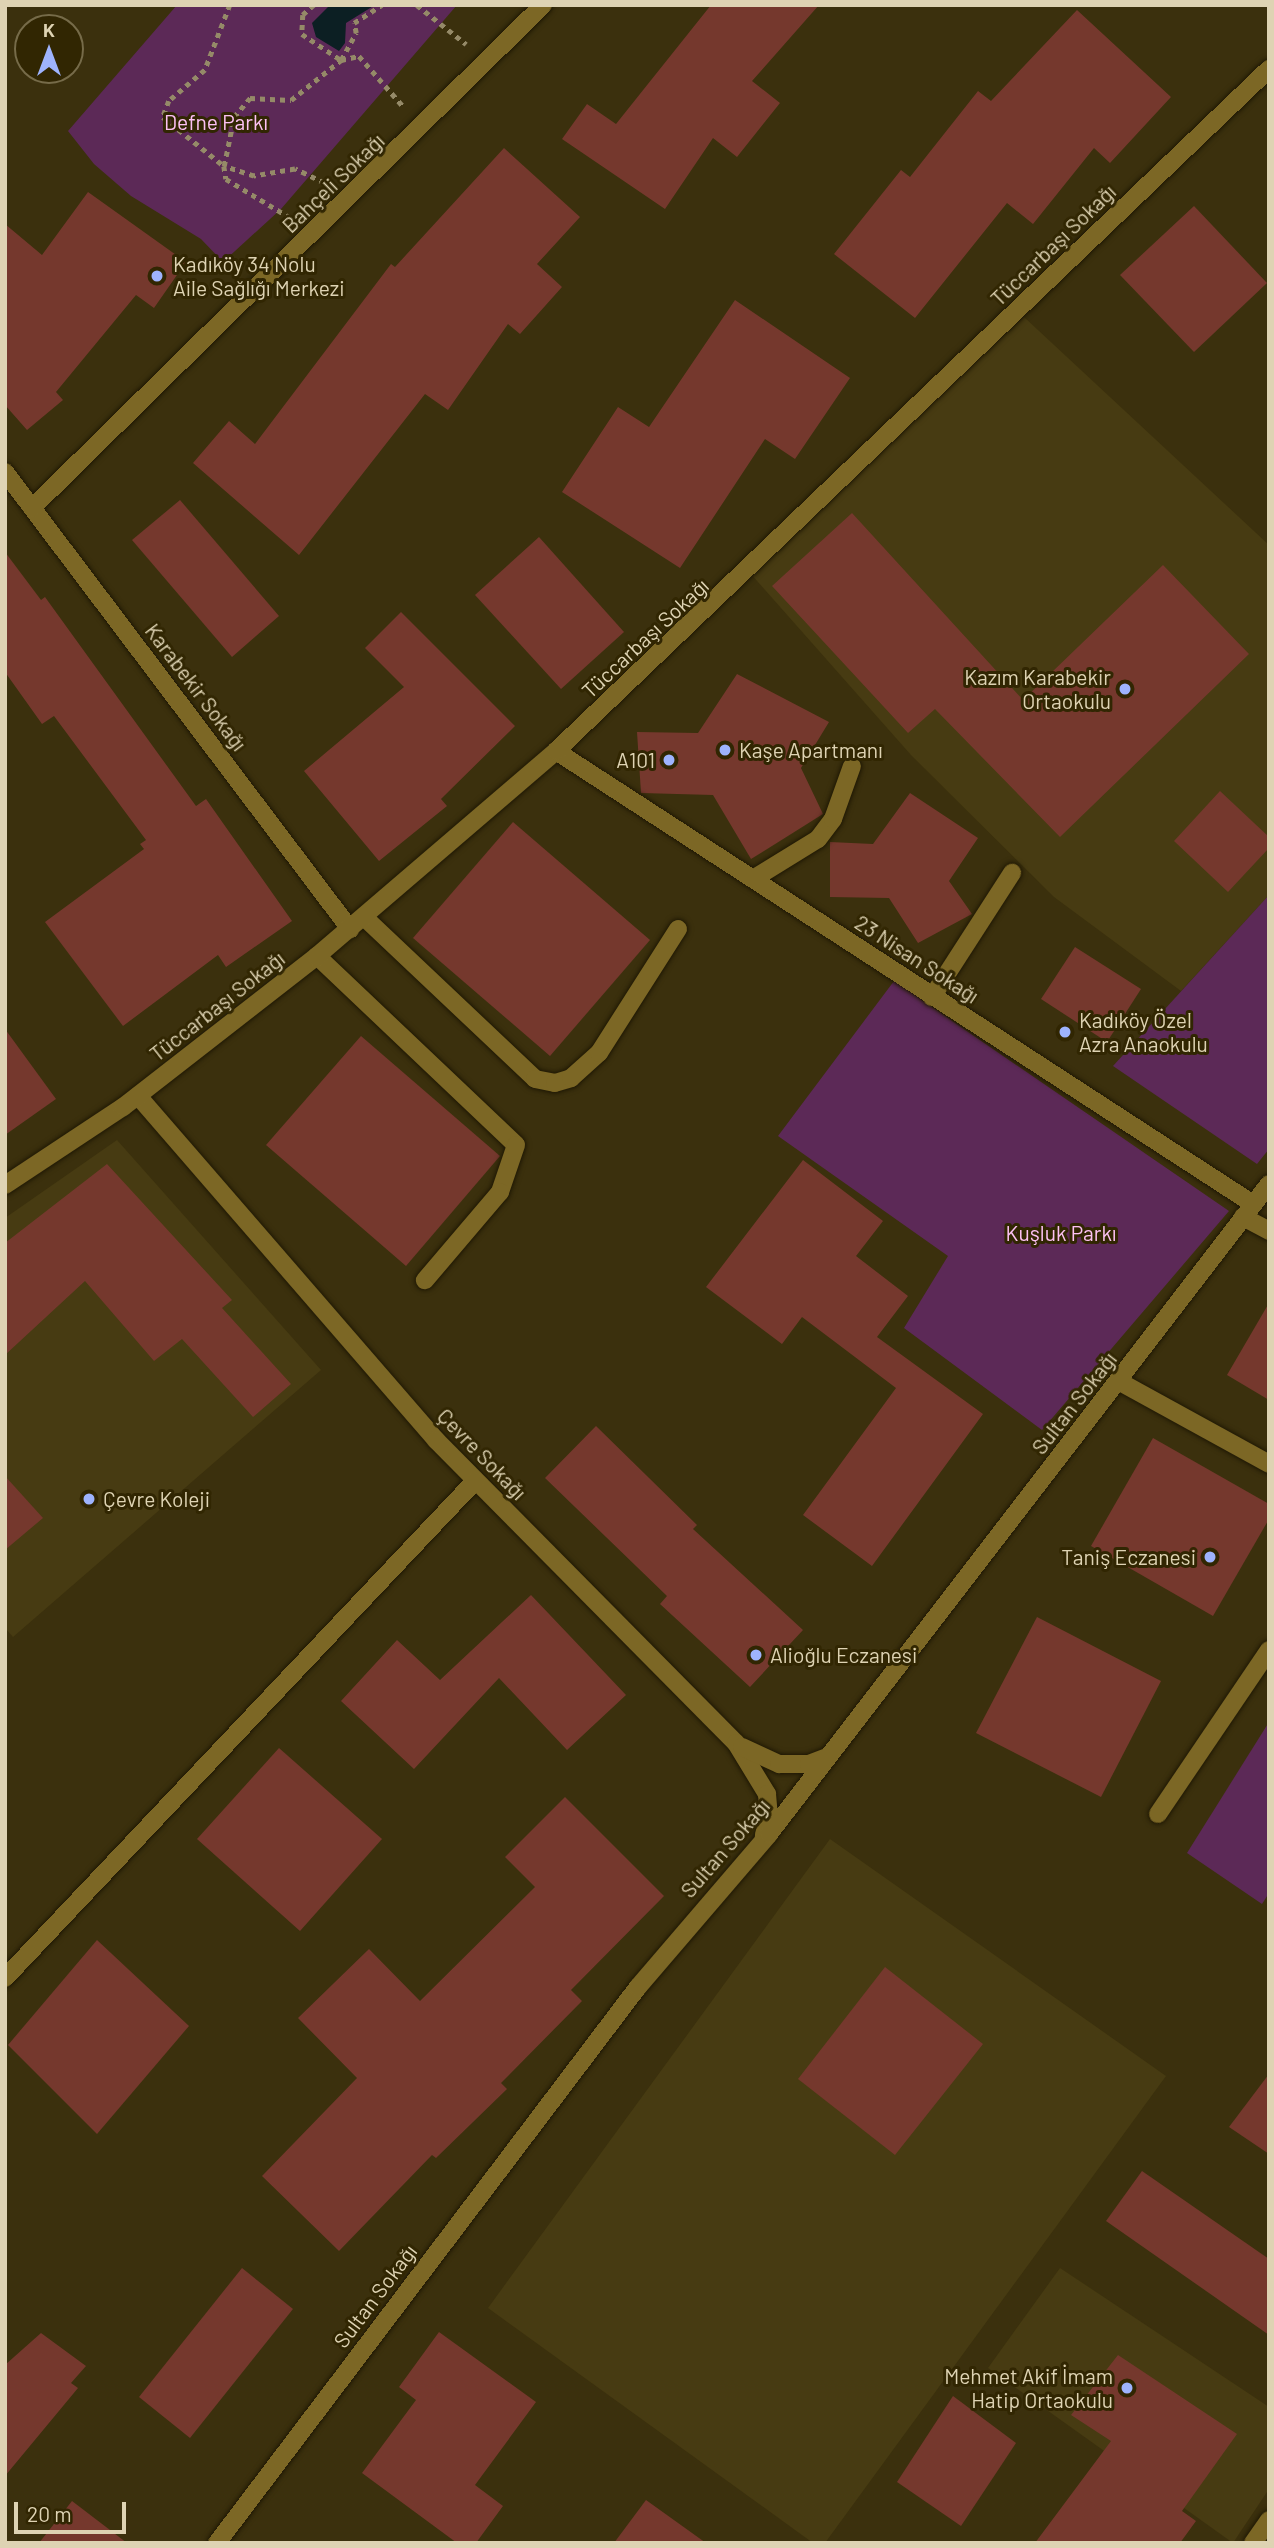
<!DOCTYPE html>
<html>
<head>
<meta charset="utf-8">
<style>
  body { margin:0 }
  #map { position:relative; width:1274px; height:2548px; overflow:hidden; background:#3b300d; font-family:Barlow,sans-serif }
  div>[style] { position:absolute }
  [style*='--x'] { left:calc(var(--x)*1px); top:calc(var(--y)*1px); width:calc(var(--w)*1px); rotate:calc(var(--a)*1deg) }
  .built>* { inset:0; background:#473b12 }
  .green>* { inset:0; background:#5c2957 }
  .water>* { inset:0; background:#0c1f23 }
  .building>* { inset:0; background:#75382d }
  .path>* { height:4.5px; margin-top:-2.25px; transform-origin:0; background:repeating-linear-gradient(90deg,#958a68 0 5px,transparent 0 10px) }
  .roads { filter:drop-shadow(0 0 2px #1f1804) drop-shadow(0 0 2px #1f1804) }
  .lane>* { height:18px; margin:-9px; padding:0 9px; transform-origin:9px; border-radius:9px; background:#7c6725 }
  .street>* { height:18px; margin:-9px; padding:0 9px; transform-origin:9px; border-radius:9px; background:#7c6725 }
  .secondary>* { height:18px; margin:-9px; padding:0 9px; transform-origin:9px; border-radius:9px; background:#7c6725 }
  .dots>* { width:19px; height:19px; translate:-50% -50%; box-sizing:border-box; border:4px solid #312602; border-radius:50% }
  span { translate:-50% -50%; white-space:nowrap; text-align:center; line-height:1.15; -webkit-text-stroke:6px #312602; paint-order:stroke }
  .park-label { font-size:21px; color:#fdc1f4 }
  .street-label { font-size:21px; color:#ded3b3 }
  .poi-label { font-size:21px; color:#ded3b3 }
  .left { translate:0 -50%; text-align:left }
  .right { translate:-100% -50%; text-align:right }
  .frame { position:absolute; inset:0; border:7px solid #ded3b3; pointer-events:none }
  .north { position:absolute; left:14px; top:14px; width:70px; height:70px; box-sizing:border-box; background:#312602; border:2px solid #766b49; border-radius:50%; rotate:0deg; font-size:19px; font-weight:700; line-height:28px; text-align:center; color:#ded3b3 }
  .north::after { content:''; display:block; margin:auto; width:24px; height:32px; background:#9eb3fd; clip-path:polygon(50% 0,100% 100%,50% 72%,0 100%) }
  .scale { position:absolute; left:14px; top:2502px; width:112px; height:32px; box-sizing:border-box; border:4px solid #ded3b3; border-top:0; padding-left:9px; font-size:21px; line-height:24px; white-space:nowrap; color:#ded3b3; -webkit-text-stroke:5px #312602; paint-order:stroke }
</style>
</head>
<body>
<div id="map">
  <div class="built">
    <i style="clip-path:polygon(1024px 317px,1269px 545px,1269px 895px,1181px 991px,1054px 897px,911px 755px,750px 573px)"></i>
    <i style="clip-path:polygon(117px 1140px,321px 1370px,13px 1637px,5px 1628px,5px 1218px)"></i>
    <i style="clip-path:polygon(830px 1839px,1166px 2076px,825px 2543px,813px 2543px,488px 2308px)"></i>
    <i style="clip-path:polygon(1060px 2268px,1269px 2407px,1269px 2489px,1233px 2543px,988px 2368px)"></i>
  </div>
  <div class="green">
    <i style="clip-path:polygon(177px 5px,457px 5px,281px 209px,223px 262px,201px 239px,131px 196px,94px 164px,68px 131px)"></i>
    <i style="clip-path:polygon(1269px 895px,1269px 1149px,1257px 1164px,1113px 1066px)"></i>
    <i style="clip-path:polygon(894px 981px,1229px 1211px,1042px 1430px,904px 1328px,948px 1256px,778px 1136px)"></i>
    <i style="clip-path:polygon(1269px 1722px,1269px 1893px,1262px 1904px,1187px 1853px)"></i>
  </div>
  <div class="water">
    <i style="clip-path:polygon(330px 5px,375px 5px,346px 23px,345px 43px,339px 51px,316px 37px,312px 23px)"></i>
  </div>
  <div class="building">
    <i style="clip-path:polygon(711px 5px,819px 5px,752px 81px,780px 103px,737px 157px,713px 138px,665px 209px,562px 139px,587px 104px,616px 124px)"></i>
    <i style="clip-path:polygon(1077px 10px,1171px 97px,1110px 163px,1094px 148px,1033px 224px,1007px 203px,915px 318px,834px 254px,901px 170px,910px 177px,978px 91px,991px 101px)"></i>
    <i style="clip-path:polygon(504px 148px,580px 217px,537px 264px,562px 287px,520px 334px,508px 324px,448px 410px,425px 394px,299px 555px,193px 463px,229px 421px,255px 444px,391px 264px,395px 267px)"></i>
    <i style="clip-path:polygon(88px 192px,186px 262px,154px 308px,136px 295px,56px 392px,63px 400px,27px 430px,5px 405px,5px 224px,42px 255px)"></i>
    <i style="clip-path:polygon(1194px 206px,1267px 283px,1194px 352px,1120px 275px)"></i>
    <i style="clip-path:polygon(735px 300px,850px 378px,795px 459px,765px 439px,680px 568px,562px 492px,618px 407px,649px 427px)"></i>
    <i style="clip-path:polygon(180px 500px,279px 616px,232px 657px,132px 540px)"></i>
    <i style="clip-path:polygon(852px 513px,1023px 700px,1163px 565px,1249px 654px,1060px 837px,935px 709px,908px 733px,772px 586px)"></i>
    <i style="clip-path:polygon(539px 537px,624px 632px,561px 689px,475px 595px)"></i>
    <i style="clip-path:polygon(5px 552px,41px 600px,45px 597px,196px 806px,206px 799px,292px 921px,226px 967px,218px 955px,123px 1026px,45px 922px,144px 849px,140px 844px,146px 840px,54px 716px,42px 724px,5px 672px)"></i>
    <i style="clip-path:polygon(401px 612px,515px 726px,441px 799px,447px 806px,379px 861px,304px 771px,404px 687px,365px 648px)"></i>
    <i style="clip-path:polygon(737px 674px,829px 722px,801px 768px,823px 814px,751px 859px,713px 795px,641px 793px,637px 732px,698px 733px)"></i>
    <i style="clip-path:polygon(1220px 791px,1269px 837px,1269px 848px,1228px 892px,1174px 841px)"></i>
    <i style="clip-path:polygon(910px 793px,978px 838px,949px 881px,972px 914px,918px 943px,889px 898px,830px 897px,830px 842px,873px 844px)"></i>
    <i style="clip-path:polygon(513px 822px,650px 940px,550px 1056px,413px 938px)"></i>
    <i style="clip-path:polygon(1075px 947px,1141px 989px,1107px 1042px,1041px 999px)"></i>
    <i style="clip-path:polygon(5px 1029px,56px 1099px,5px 1135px)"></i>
    <i style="clip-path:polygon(361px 1036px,500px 1156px,406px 1266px,266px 1145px)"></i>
    <i style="clip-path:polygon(803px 1160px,883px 1221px,856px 1256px,908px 1296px,877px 1337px,983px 1414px,872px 1566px,803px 1515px,896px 1388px,802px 1317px,782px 1344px,706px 1287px)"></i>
    <i style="clip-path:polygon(107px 1164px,232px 1300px,222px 1308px,291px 1384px,253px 1417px,182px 1339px,154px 1361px,85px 1281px,5px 1355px,5px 1243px)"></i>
    <i style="clip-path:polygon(1269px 1303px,1269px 1400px,1227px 1375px)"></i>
    <i style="clip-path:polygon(596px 1426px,697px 1525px,693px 1529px,803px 1630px,750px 1687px,660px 1604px,667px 1596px,545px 1478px)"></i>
    <i style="clip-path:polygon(1153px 1438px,1269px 1504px,1269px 1519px,1213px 1616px,1091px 1546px)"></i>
    <i style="clip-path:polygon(5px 1476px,43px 1518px,5px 1550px)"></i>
    <i style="clip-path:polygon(531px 1595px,626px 1695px,567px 1750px,499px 1678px,414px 1769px,341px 1701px,397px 1640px,440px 1680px)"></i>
    <i style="clip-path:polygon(1037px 1617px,1161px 1681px,1101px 1797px,976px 1733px)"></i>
    <i style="clip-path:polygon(279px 1748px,382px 1839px,300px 1931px,197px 1839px)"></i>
    <i style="clip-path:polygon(565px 1797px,664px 1896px,571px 1990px,582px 2001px,501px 2083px,507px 2089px,436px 2158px,432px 2155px,339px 2251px,262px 2176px,357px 2078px,298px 2018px,369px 1949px,420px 2001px,535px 1887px,505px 1857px)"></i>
    <i style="clip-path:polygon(97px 1940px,189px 2026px,97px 2134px,8px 2045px)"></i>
    <i style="clip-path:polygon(885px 1967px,983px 2044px,895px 2155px,798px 2079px)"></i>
    <i style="clip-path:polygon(1269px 2074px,1269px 2154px,1229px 2127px)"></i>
    <i style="clip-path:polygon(1142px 2171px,1269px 2259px,1269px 2335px,1106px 2221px)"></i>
    <i style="clip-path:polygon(242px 2268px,293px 2309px,190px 2438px,139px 2397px)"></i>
    <i style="clip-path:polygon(439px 2332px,536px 2402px,475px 2485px,503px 2506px,476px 2543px,457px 2543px,362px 2473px,416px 2400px,399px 2387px)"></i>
    <i style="clip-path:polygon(41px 2333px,86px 2366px,71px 2383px,78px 2388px,5px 2476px,5px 2365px)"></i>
    <i style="clip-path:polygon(1118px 2355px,1237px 2434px,1182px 2511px,1196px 2521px,1180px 2543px,1035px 2543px,1111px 2441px,1071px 2415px)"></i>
    <i style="clip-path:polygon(953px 2396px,1016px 2443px,961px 2526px,897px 2482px)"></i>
    <i style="clip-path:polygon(646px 2500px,706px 2543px,614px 2543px)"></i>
    <i style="clip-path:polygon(72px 2501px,127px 2543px,39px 2543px)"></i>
  </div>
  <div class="path">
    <i style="--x:230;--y:5;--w:70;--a:111"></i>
    <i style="--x:205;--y:70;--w:48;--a:139.3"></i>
    <i style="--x:169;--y:101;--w:17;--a:111"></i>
    <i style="--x:163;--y:117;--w:78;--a:38.8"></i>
    <i style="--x:224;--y:166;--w:13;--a:81"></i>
    <i style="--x:226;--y:179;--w:74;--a:31.1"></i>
    <i style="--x:314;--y:5;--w:15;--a:138"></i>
    <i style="--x:303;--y:15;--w:19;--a:93"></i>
    <i style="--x:302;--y:34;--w:47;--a:33.7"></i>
    <i style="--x:341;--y:60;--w:31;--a:-61"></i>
    <i style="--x:356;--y:33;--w:10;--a:-101"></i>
    <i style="--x:354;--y:23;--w:33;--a:-33"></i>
    <i style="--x:417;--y:5;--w:63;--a:38.5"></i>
    <i style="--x:324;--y:183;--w:32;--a:-154"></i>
    <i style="--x:295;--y:169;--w:42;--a:170.3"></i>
    <i style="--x:254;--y:176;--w:32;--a:-162"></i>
    <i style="--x:224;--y:166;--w:50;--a:-78.5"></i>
    <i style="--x:234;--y:117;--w:25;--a:-50"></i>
    <i style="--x:250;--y:98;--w:41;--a:2.8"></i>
    <i style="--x:291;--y:100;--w:64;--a:-38.7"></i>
    <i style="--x:341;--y:60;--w:18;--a:-13"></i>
    <i style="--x:359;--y:56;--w:67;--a:48.7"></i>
  </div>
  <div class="roads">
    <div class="lane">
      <i style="--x:753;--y:879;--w:76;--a:-31.6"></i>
      <i style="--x:818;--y:839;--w:25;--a:-53"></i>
      <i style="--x:833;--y:819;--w:56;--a:-70.3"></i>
      <i style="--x:365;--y:918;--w:234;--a:43.4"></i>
      <i style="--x:535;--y:1079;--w:20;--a:11"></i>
      <i style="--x:555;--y:1083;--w:17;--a:-17"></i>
      <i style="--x:571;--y:1078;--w:38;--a:-42"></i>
      <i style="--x:599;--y:1053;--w:147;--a:-57.5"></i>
      <i style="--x:317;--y:956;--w:274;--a:43.5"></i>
      <i style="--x:516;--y:1145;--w:50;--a:108.8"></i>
      <i style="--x:500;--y:1192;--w:116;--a:130.4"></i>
      <i style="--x:932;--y:997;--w:148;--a:-57.2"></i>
      <i style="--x:1243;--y:1217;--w:30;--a:28"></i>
      <i style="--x:1120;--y:1382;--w:170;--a:28.8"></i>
      <i style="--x:1158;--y:1814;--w:198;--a:-55.9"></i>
    </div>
    <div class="street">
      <i style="--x:5;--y:472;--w:573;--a:52.95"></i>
      <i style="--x:32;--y:508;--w:717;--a:-44.55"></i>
      <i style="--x:556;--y:751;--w:831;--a:33.02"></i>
      <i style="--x:138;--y:1096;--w:455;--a:49.1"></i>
      <i style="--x:436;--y:1440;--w:426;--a:45.3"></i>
      <i style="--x:736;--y:1743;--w:60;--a:58.7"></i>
      <i style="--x:767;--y:1794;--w:22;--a:85"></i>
      <i style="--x:769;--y:1816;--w:20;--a:105"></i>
      <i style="--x:742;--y:1747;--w:41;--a:24.7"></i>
      <i style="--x:779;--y:1764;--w:30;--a:0"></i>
      <i style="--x:809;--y:1764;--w:19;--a:-21"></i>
      <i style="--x:5;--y:1978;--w:684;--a:-46.6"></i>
      <i style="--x:217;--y:2543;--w:697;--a:-52.87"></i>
      <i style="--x:638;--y:1987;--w:201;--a:-49.4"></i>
      <i style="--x:769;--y:1834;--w:820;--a:-52.43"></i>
      <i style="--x:1253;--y:2543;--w:28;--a:-55"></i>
    </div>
    <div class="secondary">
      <i style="--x:5;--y:1185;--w:141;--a:-33.5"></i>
      <i style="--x:123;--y:1107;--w:246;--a:-37.9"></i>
      <i style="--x:317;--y:956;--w:315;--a:-40.6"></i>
      <i style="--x:556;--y:751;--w:987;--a:-43.73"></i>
    </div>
  </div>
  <div class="dots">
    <i style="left:157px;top:276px;background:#9eb3fd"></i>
    <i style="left:1125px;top:689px;background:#9eb3fd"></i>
    <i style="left:725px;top:750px;background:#9eb3fd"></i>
    <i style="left:669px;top:760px;background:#9eb3fd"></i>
    <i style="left:1065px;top:1032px;background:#9eb3fd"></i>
    <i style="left:89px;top:1499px;background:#9eb3fd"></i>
    <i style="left:1210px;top:1557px;background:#9eb3fd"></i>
    <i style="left:756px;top:1655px;background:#9eb3fd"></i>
    <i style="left:1127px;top:2388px;background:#9eb3fd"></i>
  </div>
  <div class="park-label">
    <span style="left:216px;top:122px">Defne Parkı</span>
    <span style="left:1061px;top:1233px">Kuşluk Parkı</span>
  </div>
  <div class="street-label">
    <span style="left:333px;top:183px;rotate:-44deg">Bahçeli Sokağı</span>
    <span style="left:1053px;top:245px;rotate:-44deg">Tüccarbaşı Sokağı</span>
    <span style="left:645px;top:638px;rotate:-43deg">Tüccarbaşı Sokağı</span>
    <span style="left:196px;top:687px;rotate:53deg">Karabekir Sokağı</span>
    <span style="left:917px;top:959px;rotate:33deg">23 Nisan Sokağı</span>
    <span style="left:217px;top:1006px;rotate:-38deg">Tüccarbaşı Sokağı</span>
    <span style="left:1074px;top:1403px;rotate:-52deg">Sultan Sokağı</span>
    <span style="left:482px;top:1454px;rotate:46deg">Çevre Sokağı</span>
    <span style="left:725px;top:1848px;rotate:-49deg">Sultan Sokağı</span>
    <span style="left:375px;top:2296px;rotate:-53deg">Sultan Sokağı</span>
  </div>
  <div class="poi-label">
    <span class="left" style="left:173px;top:276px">Kadıköy 34 Nolu<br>Aile Sağlığı Merkezi</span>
    <span class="right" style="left:1111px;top:689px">Kazım Karabekir<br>Ortaokulu</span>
    <span class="left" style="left:739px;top:750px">Kaşe Apartmanı</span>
    <span class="right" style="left:655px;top:760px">A101</span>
    <span class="left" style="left:1079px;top:1032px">Kadıköy Özel<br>Azra Anaokulu</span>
    <span class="left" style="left:103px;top:1499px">Çevre Koleji</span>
    <span class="right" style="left:1196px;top:1557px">Taniş Eczanesi</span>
    <span class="left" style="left:770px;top:1655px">Alioğlu Eczanesi</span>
    <span class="right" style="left:1113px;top:2388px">Mehmet Akif İmam<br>Hatip Ortaokulu</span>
  </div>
  <div class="frame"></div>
  <div class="north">K</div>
  <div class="scale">20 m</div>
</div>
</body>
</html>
